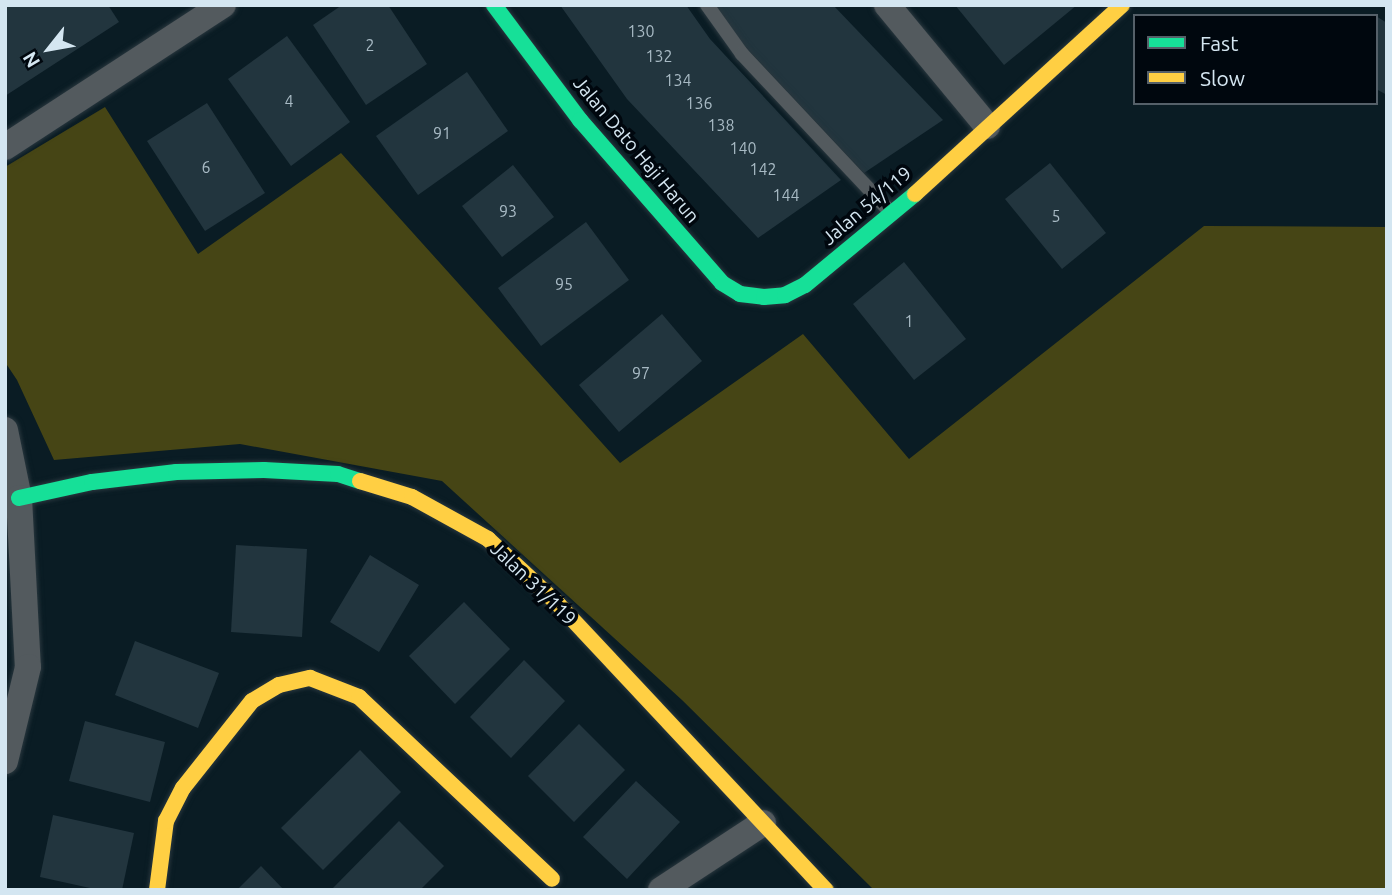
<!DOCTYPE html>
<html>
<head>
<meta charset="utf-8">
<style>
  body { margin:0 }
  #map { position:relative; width:1392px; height:895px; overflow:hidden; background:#0a1c24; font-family:Ubuntu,sans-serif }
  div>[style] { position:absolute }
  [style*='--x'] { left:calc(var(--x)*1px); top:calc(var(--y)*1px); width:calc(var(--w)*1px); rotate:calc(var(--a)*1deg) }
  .forest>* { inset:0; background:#464515 }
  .building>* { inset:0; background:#22353e }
  .roads { filter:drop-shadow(0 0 2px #29373e) drop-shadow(0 0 2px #29373e) }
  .lane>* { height:14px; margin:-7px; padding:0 7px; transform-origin:7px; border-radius:7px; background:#535a5e }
  .street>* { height:26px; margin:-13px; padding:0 13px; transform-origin:13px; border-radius:13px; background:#535a5e }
  .fast>* { height:16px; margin:-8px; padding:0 8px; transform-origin:8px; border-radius:8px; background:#16e098 }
  .slow>* { height:16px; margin:-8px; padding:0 8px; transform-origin:8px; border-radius:8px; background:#ffcf43 }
  span { translate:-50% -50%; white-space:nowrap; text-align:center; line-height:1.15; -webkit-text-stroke:7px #00070e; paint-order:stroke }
  .number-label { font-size:16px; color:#a8bac4 }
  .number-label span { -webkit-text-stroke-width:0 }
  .street-label { font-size:19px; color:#d4e6f1 }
  .frame { position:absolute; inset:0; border:7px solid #d4e6f1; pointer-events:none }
  .legend { position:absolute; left:1133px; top:14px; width:245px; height:91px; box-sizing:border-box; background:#00070e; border:2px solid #556069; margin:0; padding:9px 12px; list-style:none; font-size:21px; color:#d4e6f1 }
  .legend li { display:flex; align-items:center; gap:14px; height:35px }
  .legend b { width:35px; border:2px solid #556069 }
  .north { position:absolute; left:14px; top:14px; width:70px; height:70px; -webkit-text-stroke:5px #00070e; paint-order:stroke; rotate:239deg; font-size:19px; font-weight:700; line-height:28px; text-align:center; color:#d4e6f1 }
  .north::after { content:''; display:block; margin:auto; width:24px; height:32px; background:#d4e6f1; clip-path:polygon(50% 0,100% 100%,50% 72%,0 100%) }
</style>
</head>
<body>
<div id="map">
  <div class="forest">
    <i style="clip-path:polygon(105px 107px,198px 254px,341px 153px,620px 463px,803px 334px,909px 459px,1204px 226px,1387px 227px,1387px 890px,874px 890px,682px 700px,442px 481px,240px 444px,54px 460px,17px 380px,5px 362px,5px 167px)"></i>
  </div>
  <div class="building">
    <i style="clip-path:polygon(5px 5px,108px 5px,119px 22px,5px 96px)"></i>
    <i style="clip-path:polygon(342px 5px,388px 5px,427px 64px,366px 105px,313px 25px)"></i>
    <i style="clip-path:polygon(560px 5px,686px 5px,710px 39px,841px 180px,758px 238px,627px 99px)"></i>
    <i style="clip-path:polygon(715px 5px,833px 5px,943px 120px,864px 173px,739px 40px)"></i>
    <i style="clip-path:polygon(955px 5px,1077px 5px,1004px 65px)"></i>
    <i style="clip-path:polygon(1376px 16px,1387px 23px,1387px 95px,1376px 89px)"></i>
    <i style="clip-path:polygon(287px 36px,350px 122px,291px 166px,228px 79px)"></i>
    <i style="clip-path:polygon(467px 72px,508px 131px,418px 195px,376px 136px)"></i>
    <i style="clip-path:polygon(207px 103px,265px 193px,205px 231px,147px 141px)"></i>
    <i style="clip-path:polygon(1050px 163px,1106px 233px,1062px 269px,1005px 199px)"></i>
    <i style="clip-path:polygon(513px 165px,554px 217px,502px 257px,462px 206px)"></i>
    <i style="clip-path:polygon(586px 222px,629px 280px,541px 346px,498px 288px)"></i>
    <i style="clip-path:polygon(904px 262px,966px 339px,914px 380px,853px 304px)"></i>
    <i style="clip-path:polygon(662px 314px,702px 361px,619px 432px,579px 385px)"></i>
    <i style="clip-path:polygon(236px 545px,307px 549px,302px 637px,231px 632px)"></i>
    <i style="clip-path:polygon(370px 555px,419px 585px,379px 652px,330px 622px)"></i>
    <i style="clip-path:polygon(464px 602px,510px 649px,455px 704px,409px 656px)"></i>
    <i style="clip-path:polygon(135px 641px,219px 673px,198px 728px,115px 695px)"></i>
    <i style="clip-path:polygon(524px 660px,565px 701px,511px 758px,470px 717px)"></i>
    <i style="clip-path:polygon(85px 721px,165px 742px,150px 802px,69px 781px)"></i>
    <i style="clip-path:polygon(579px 724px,625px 770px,574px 822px,528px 776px)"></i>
    <i style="clip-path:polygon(360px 750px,401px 792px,323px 870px,281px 828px)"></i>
    <i style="clip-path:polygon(636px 781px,680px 822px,627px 879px,583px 837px)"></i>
    <i style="clip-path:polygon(53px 815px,134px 833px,122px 890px,99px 890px,40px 877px)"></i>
    <i style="clip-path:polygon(399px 821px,444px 866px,420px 890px,331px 890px)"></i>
    <i style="clip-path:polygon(261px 866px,284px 890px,237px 890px)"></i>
  </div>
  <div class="roads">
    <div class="lane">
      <i style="--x:707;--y:5;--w:60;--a:54.5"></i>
      <i style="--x:742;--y:54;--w:219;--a:46.8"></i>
    </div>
    <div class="street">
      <i style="--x:887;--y:5;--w:157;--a:50.4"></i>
      <i style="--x:5;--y:147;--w:260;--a:-33.1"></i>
      <i style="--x:5;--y:430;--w:69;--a:78.4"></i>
      <i style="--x:19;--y:498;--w:169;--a:87"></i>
      <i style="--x:28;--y:667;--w:97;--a:103.7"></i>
      <i style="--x:661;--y:890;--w:122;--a:-33.3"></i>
    </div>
    <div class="fast">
      <i style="--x:494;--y:5;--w:144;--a:53.2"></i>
      <i style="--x:580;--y:120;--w:216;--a:48.9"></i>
      <i style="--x:722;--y:283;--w:21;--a:31"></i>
      <i style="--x:740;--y:294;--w:24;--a:7"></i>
      <i style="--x:764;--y:297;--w:21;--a:-5"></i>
      <i style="--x:785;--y:295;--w:22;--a:-27"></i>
      <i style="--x:805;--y:285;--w:143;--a:-39.6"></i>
      <i style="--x:19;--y:498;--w:75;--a:-12.4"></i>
      <i style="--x:92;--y:482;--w:85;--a:-6.8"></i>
      <i style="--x:176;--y:472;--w:88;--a:-1.3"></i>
      <i style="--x:264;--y:470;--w:74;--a:3.1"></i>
      <i style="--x:338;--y:474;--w:23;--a:18"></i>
    </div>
    <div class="slow">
      <i style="--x:915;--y:194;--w:280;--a:-42.4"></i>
      <i style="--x:360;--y:481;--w:54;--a:17.1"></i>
      <i style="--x:412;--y:497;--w:87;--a:28.9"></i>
      <i style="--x:488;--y:539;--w:96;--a:42.9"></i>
      <i style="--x:558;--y:604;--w:392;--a:46.9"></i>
      <i style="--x:157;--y:890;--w:70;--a:-82.6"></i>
      <i style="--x:166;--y:821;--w:37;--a:-63"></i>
      <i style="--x:183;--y:788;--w:111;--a:-51.6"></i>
      <i style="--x:252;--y:701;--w:31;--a:-31"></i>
      <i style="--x:279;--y:685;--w:32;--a:-13"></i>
      <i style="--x:310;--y:678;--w:53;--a:21.2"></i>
      <i style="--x:359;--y:697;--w:265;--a:43.3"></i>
    </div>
  </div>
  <div class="number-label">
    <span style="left:641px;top:31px">130</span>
    <span style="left:370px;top:45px">2</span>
    <span style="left:659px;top:56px">132</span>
    <span style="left:678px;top:80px">134</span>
    <span style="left:289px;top:101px">4</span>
    <span style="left:699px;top:103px">136</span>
    <span style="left:721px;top:125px">138</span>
    <span style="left:442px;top:133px">91</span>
    <span style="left:743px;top:148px">140</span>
    <span style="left:206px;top:167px">6</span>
    <span style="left:763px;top:169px">142</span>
    <span style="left:786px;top:195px">144</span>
    <span style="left:508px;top:211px">93</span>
    <span style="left:1056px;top:216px">5</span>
    <span style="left:564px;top:284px">95</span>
    <span style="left:909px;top:321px">1</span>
    <span style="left:641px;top:373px">97</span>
  </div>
  <div class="street-label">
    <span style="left:636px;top:150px;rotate:50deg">Jalan Dato Haji Harun</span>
    <span style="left:867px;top:206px;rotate:-40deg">Jalan 54/119</span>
    <span style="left:533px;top:584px;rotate:44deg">Jalan 31/119</span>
  </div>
  <div class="frame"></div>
  <ul class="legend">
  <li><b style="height:9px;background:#16e098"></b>Fast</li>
  <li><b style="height:9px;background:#ffcf43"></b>Slow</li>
  </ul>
  <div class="north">N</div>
</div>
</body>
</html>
